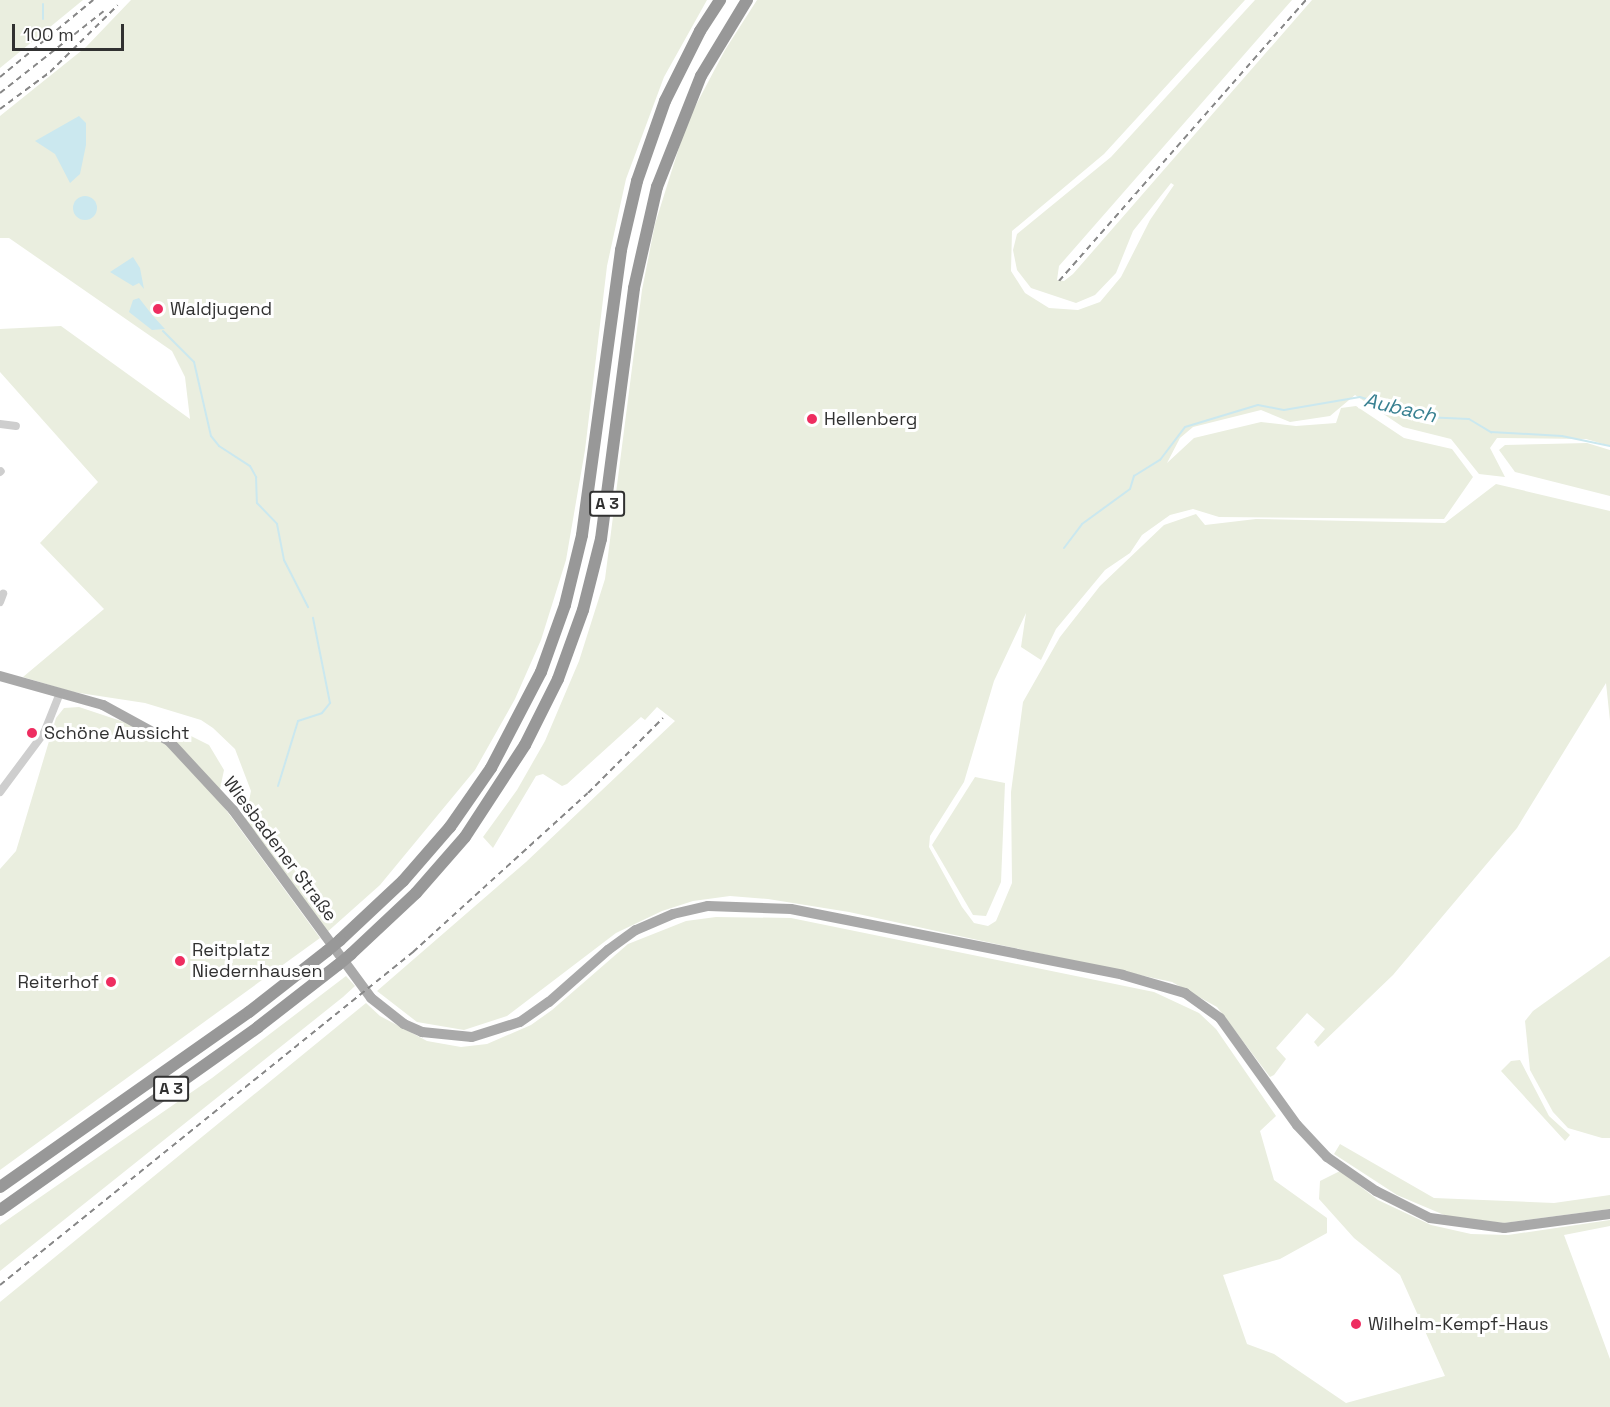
<!DOCTYPE html>
<html>
<head>
<meta charset="utf-8">
<style>
  body { margin:0 }
  #map { position:relative; width:1610px; height:1407px; overflow:hidden; background:#fff; font-family:"Space Grotesk",sans-serif }
  div>[style] { position:absolute }
  [style*='--x'] { left:calc(var(--x)*1px); top:calc(var(--y)*1px); width:calc(var(--w)*1px); rotate:calc(var(--a)*1deg) }
  .green>* { inset:0; background:#eaeedf }
  .water>* { inset:0; background:#cbe8ef }
  .round { border-radius:50% }
  .stream>* { height:2px; margin:-1px; padding:0 1px; transform-origin:1px; border-radius:1px; background:#cbe8ef }
  .minor>* { height:8px; margin:-4px; padding:0 4px; transform-origin:4px; border-radius:4px; background:#cecece }
  .major>* { height:10px; margin:-5px; padding:0 5px; transform-origin:5px; border-radius:5px; background:#a9a9a9 }
  .highway>* { height:12px; margin:-6px; padding:0 6px; transform-origin:6px; border-radius:6px; background:#989898 }
  .rail>* { height:2px; margin-top:-1px; transform-origin:0; background:repeating-linear-gradient(90deg,#868686 0 6px,transparent 0 10.5px) }
  .highway-bridge>* { height:12px; margin:-6px; padding:0 6px; transform-origin:6px; border-radius:6px; background:#989898 }
  .dots>* { width:16px; height:16px; translate:-50% -50%; box-sizing:border-box; border:3px solid #fff; border-radius:50% }
  span { translate:-50% -50%; white-space:nowrap; text-align:center; line-height:1.15; -webkit-text-stroke:6px #fff; paint-order:stroke }
  .shield-label span { padding:2px 4px; background:#fff; border:2px solid; border-radius:4px; -webkit-text-stroke-width:0 }
  .shield-label { font-size:16px; color:#313131; font-weight:700 }
  .poi-label { font-size:18px; color:#313131 }
  .left { translate:0 -50%; text-align:left }
  .right { translate:-100% -50%; text-align:right }
  .street-label { font-size:18px; color:#313131 }
  .water-label { font-size:20px; color:#388091; font-style:italic }
  .scale { position:absolute; left:12px; top:24px; width:112px; height:27px; box-sizing:border-box; border:3px solid #313131; border-top:0; padding-left:8px; font-size:18px; line-height:21px; white-space:nowrap; color:#313131; -webkit-text-stroke:4px #fff; paint-order:stroke }
</style>
</head>
<body>
<div id="map">
  <div class="green">
    <i style="clip-path:polygon(0 0,83px 0,0 68px)"></i>
    <i style="clip-path:polygon(131px 0,707px 0,664px 77px,626px 179px,607px 266px,585px 450px,566px 560px,541px 640px,515px 699px,475px 770px,380px 885px,325px 934px,244px 825px,251px 791px,235px 749px,213px 728px,201px 720px,145px 703px,73px 692px,23px 677px,104px 609px,40px 543px,98px 482px,0 372px,0 329px,61px 326px,190px 419px,185px 377px,172px 351px,9px 238px,0 238px,0 116px,86px 47px)"></i>
    <i style="clip-path:polygon(757px 0,1245px 0,1104px 154px,1012px 231px,1011px 271px,1025px 293px,1049px 308px,1078px 310px,1100px 302px,1121px 277px,1150px 220px,1174px 185px,1171px 183px,1133px 231px,1116px 273px,1095px 295px,1076px 303px,1031px 288px,1017px 270px,1013px 250px,1017px 234px,1111px 157px,1255px 0,1292px 0,1059px 266px,1057px 280px,1064px 281px,1073px 274px,1312px 0,1610px 0,1610px 446px,1586px 439px,1497px 438px,1490px 448px,1505px 477px,1479px 474px,1451px 439px,1403px 427px,1355px 395px,1330px 416px,1290px 422px,1261px 410px,1193px 427px,1180px 438px,1167px 463px,1194px 438px,1261px 422px,1296px 426px,1336px 423px,1341px 408px,1356px 406px,1404px 438px,1452px 449px,1473px 477px,1444px 519px,1219px 517px,1193px 509px,1170px 515px,1142px 535px,1130px 553px,1105px 570px,1056px 629px,1041px 660px,1021px 647px,1026px 613px,994px 681px,964px 782px,930px 836px,929px 847px,962px 907px,974px 923px,988px 926px,996px 921px,1012px 883px,1011px 792px,1023px 702px,1060px 637px,1100px 586px,1164px 525px,1196px 514px,1205px 525px,1256px 519px,1445px 523px,1496px 484px,1610px 511px,1610px 721px,1606px 683px,1517px 828px,1393px 975px,1318px 1047px,1314px 1042px,1325px 1029px,1307px 1013px,1276px 1048px,1286px 1059px,1274px 1075px,1270px 1077px,1217px 1007px,1172px 982px,849px 912px,768px 899px,730px 896px,693px 901px,662px 911px,616px 933px,507px 1016px,464px 1030px,417px 1022px,377px 991px,526px 862px,675px 721px,657px 707px,645px 720px,641px 717px,567px 784px,562px 786px,543px 774px,536px 776px,493px 848px,483px 837px,517px 790px,545px 741px,579px 661px,605px 579px,642px 290px,655px 224px,687px 122px,725px 50px)"></i>
    <i style="clip-path:polygon(1587px 443px,1610px 450px,1610px 496px,1515px 472px,1499px 450px,1505px 445px)"></i>
    <i style="clip-path:polygon(79px 707px,145px 729px,169px 747px,215px 795px,320px 938px,0 1170px,0 869px,16px 851px,56px 718px,64px 708px)"></i>
    <i style="clip-path:polygon(183px 732px,209px 745px,224px 770px,219px 794px,169px 741px)"></i>
    <i style="clip-path:polygon(975px 777px,1005px 783px,1001px 882px,986px 916px,973px 915px,932px 845px)"></i>
    <i style="clip-path:polygon(716px 917px,791px 918px,1154px 992px,1199px 1013px,1216px 1029px,1276px 1116px,1260px 1131px,1274px 1180px,1327px 1218px,1327px 1233px,1280px 1259px,1223px 1275px,1247px 1344px,1274px 1354px,1346px 1403px,1445px 1376px,1400px 1275px,1354px 1238px,1319px 1199px,1320px 1181px,1340px 1171px,1378px 1200px,1431px 1225px,1471px 1234px,1508px 1235px,1610px 1220px,1610px 1226px,1564px 1235px,1610px 1359px,1610px 1407px,0 1407px,0 1302px,366px 1003px,380px 1016px,427px 1041px,461px 1047px,487px 1044px,531px 1025px,552px 1010px,628px 944px,686px 921px)"></i>
    <i style="clip-path:polygon(1610px 956px,1610px 1138px,1602px 1138px,1568px 1128px,1553px 1112px,1530px 1070px,1525px 1021px,1533px 1011px)"></i>
    <i style="clip-path:polygon(346px 976px,355px 986px,343px 997px,0 1271px,0 1225px,212px 1078px)"></i>
    <i style="clip-path:polygon(1520px 1060px,1549px 1116px,1570px 1135px,1565px 1141px,1501px 1071px,1511px 1061px)"></i>
    <i style="clip-path:polygon(1340px 1144px,1434px 1198px,1554px 1203px,1610px 1195px,1610px 1209px,1504px 1223px,1449px 1217px,1397px 1195px,1334px 1154px)"></i>
  </div>
  <div class="water">
    <i style="clip-path:polygon(79px 116px,86px 123px,86px 145px,80px 174px,70px 183px,55px 154px,35px 141px)"></i>
    <i class="round" style="left:73px;top:196px;width:24px;height:24px"></i>
    <i style="clip-path:polygon(133px 257px,140px 268px,144px 289px,139px 283px,133px 286px,110px 272px)"></i>
    <i style="clip-path:polygon(139px 298px,153px 316px,165px 329px,152px 330px,129px 312px,133px 300px)"></i>
  </div>
  <div class="stream">
    <i style="--x:43;--y:19;--w:15;--a:-90"></i>
    <i style="--x:163;--y:331;--w:44;--a:45"></i>
    <i style="--x:194;--y:362;--w:76;--a:77.1"></i>
    <i style="--x:211;--y:436;--w:13;--a:51"></i>
    <i style="--x:219;--y:446;--w:37;--a:33"></i>
    <i style="--x:250;--y:466;--w:13;--a:61"></i>
    <i style="--x:256;--y:477;--w:26;--a:88"></i>
    <i style="--x:257;--y:503;--w:29;--a:46"></i>
    <i style="--x:277;--y:524;--w:37;--a:79"></i>
    <i style="--x:284;--y:560;--w:53;--a:62.9"></i>
    <i style="--x:1064;--y:548;--w:30;--a:-53"></i>
    <i style="--x:1082;--y:524;--w:59;--a:-36.1"></i>
    <i style="--x:1130;--y:489;--w:14;--a:-73"></i>
    <i style="--x:1134;--y:476;--w:31;--a:-32"></i>
    <i style="--x:1160;--y:460;--w:41;--a:-52.9"></i>
    <i style="--x:1185;--y:427;--w:76;--a:-16.8"></i>
    <i style="--x:1258;--y:405;--w:26;--a:11"></i>
    <i style="--x:1284;--y:410;--w:77;--a:-9.7"></i>
    <i style="--x:1360;--y:397;--w:66;--a:17.6"></i>
    <i style="--x:1423;--y:417;--w:46;--a:2.5"></i>
    <i style="--x:1469;--y:419;--w:26;--a:31"></i>
    <i style="--x:1491;--y:432;--w:71;--a:3.2"></i>
    <i style="--x:1562;--y:436;--w:49;--a:11.8"></i>
    <i style="--x:278;--y:786;--w:68;--a:-72.9"></i>
    <i style="--x:298;--y:721;--w:25;--a:-18"></i>
    <i style="--x:322;--y:713;--w:13;--a:-51"></i>
    <i style="--x:330;--y:703;--w:87;--a:-101.3"></i>
  </div>
  <div class="minor">
    <i style="--x:0;--y:424;--w:16;--a:7"></i>
    <i style="--x:0;--y:472;--w:1;--a:-45"></i>
    <i style="--x:0;--y:602;--w:9;--a:-69"></i>
    <i style="--x:0;--y:792;--w:74;--a:-53.3"></i>
    <i style="--x:44;--y:733;--w:43;--a:-68.2"></i>
  </div>
  <div class="major">
    <i style="--x:0;--y:676;--w:107;--a:15.7"></i>
    <i style="--x:103;--y:705;--w:75;--a:28.6"></i>
    <i style="--x:169;--y:741;--w:94;--a:47.2"></i>
    <i style="--x:233;--y:810;--w:233;--a:53.7"></i>
    <i style="--x:371;--y:998;--w:42;--a:38.2"></i>
    <i style="--x:404;--y:1024;--w:20;--a:24"></i>
    <i style="--x:422;--y:1032;--w:50;--a:5.7"></i>
    <i style="--x:472;--y:1037;--w:50;--a:-17.4"></i>
    <i style="--x:520;--y:1022;--w:35;--a:-35"></i>
    <i style="--x:549;--y:1002;--w:79;--a:-41.4"></i>
    <i style="--x:608;--y:950;--w:34;--a:-36"></i>
    <i style="--x:636;--y:930;--w:40;--a:-23.4"></i>
    <i style="--x:673;--y:914;--w:36;--a:-13"></i>
    <i style="--x:708;--y:906;--w:83;--a:2.1"></i>
    <i style="--x:791;--y:909;--w:338;--a:11.2"></i>
    <i style="--x:1123;--y:975;--w:65;--a:16.2"></i>
    <i style="--x:1185;--y:993;--w:43;--a:35.5"></i>
    <i style="--x:1220;--y:1018;--w:132;--a:54.3"></i>
    <i style="--x:1297;--y:1125;--w:44;--a:46.8"></i>
    <i style="--x:1327;--y:1157;--w:60;--a:34.8"></i>
    <i style="--x:1376;--y:1191;--w:60;--a:26.6"></i>
    <i style="--x:1430;--y:1218;--w:75;--a:7.7"></i>
    <i style="--x:1504;--y:1228;--w:107;--a:-7.5"></i>
  </div>
  <div class="highway">
    <i style="--x:340;--y:940;--w:86;--a:-43.1"></i>
    <i style="--x:403;--y:881;--w:72;--a:-49"></i>
    <i style="--x:450;--y:827;--w:72;--a:-55.2"></i>
    <i style="--x:491;--y:768;--w:108;--a:-62.5"></i>
    <i style="--x:541;--y:672;--w:71;--a:-70.3"></i>
    <i style="--x:565;--y:605;--w:72;--a:-76.3"></i>
    <i style="--x:582;--y:535;--w:288;--a:-82.2"></i>
    <i style="--x:621;--y:250;--w:71;--a:-76.9"></i>
    <i style="--x:637;--y:181;--w:85;--a:-70.7"></i>
    <i style="--x:665;--y:101;--w:78;--a:-63.4"></i>
    <i style="--x:700;--y:31;--w:37;--a:-57"></i>
    <i style="--x:351;--y:954;--w:89;--a:-43.2"></i>
    <i style="--x:416;--y:893;--w:74;--a:-48.8"></i>
    <i style="--x:465;--y:837;--w:110;--a:-56.9"></i>
    <i style="--x:525;--y:745;--w:74;--a:-63.4"></i>
    <i style="--x:558;--y:679;--w:73;--a:-70.1"></i>
    <i style="--x:583;--y:610;--w:73;--a:-75.8"></i>
    <i style="--x:601;--y:539;--w:253;--a:-82.5"></i>
    <i style="--x:634;--y:288;--w:104;--a:-77.2"></i>
    <i style="--x:657;--y:187;--w:119;--a:-68.4"></i>
    <i style="--x:701;--y:76;--w:89;--a:-58.8"></i>
    <i style="--x:0;--y:1187;--w:304;--a:-35.1"></i>
    <i style="--x:249;--y:1012;--w:99;--a:-38"></i>
    <i style="--x:0;--y:1210;--w:316;--a:-35.3"></i>
    <i style="--x:258;--y:1027;--w:101;--a:-37.8"></i>
  </div>
  <div class="rail">
    <i style="--x:0;--y:77;--w:121;--a:-39.6"></i>
    <i style="--x:0;--y:93;--w:132;--a:-38.3"></i>
    <i style="--x:0;--y:109;--w:62;--a:-36.5"></i>
    <i style="--x:50;--y:72;--w:95;--a:-44.6"></i>
    <i style="--x:1059;--y:281;--w:374;--a:-48.7"></i>
    <i style="--x:0;--y:1285;--w:531;--a:-38.88"></i>
    <i style="--x:413;--y:952;--w:236;--a:-42.3"></i>
    <i style="--x:588;--y:793;--w:106;--a:-45"></i>
  </div>
  <div class="highway-bridge">
    <i style="--x:327;--y:951;--w:17;--a:-40"></i>
    <i style="--x:338;--y:965;--w:17;--a:-40"></i>
  </div>
  <div class="dots">
    <i style="left:158px;top:309px;background:#ee2d60"></i>
    <i style="left:812px;top:419px;background:#ee2d60"></i>
    <i style="left:32px;top:733px;background:#ee2d60"></i>
    <i style="left:180px;top:961px;background:#ee2d60"></i>
    <i style="left:111px;top:982px;background:#ee2d60"></i>
    <i style="left:1356px;top:1324px;background:#ee2d60"></i>
  </div>
  <div class="shield-label">
    <span style="left:607px;top:504px">A 3</span>
    <span style="left:171px;top:1089px">A 3</span>
  </div>
  <div class="poi-label">
    <span class="left" style="left:170px;top:309px">Waldjugend</span>
    <span class="left" style="left:824px;top:419px">Hellenberg</span>
    <span class="left" style="left:44px;top:733px">Schöne Aussicht</span>
    <span class="left" style="left:192px;top:961px">Reitplatz<br>Niedernhausen</span>
    <span class="right" style="left:99px;top:982px">Reiterhof</span>
    <span class="left" style="left:1368px;top:1324px">Wilhelm-Kempf-Haus</span>
  </div>
  <div class="street-label">
    <span style="left:280px;top:849px;rotate:53deg">Wiesbadener Straße</span>
  </div>
  <div class="water-label">
    <span style="left:1400px;top:408px;rotate:13deg">Aubach</span>
  </div>
  <div class="scale">100 m</div>
</div>
</body>
</html>
